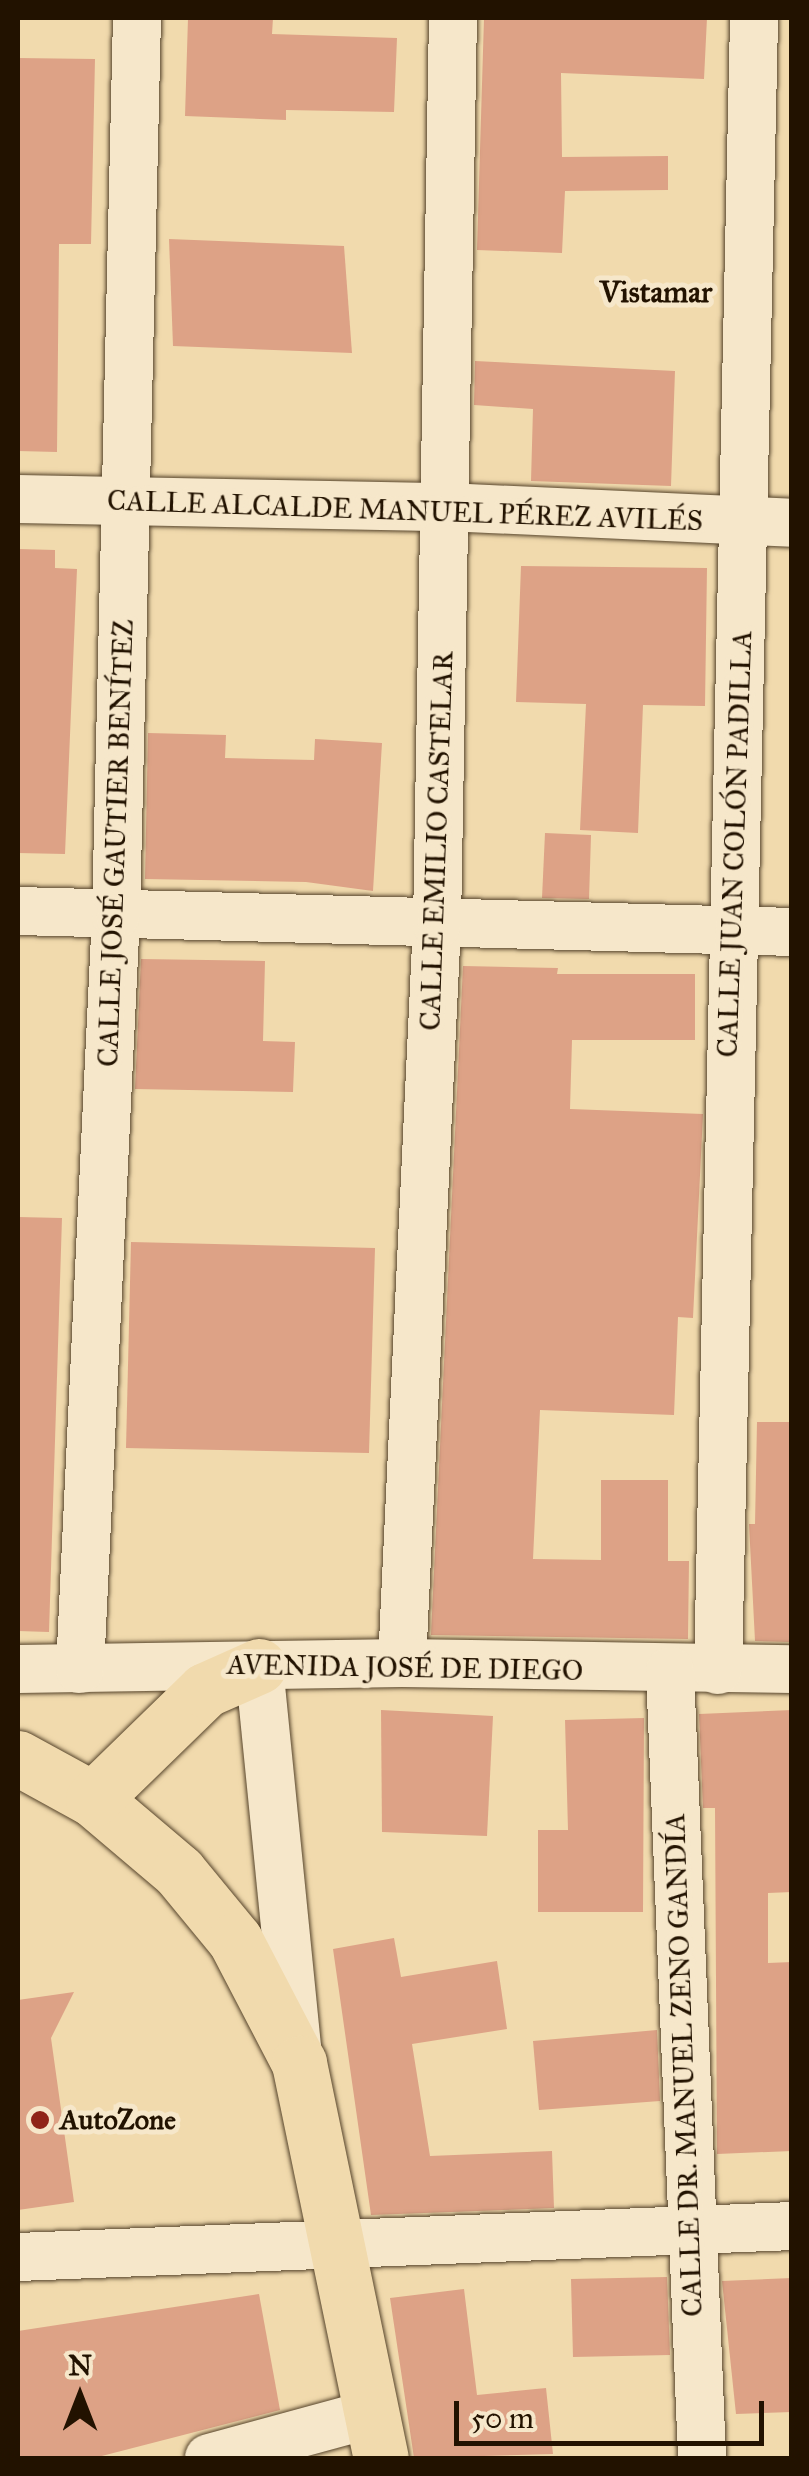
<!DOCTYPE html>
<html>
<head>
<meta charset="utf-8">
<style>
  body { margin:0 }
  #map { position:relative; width:809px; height:2476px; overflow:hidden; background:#f1daad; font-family:"IM FELL Great Primer",serif }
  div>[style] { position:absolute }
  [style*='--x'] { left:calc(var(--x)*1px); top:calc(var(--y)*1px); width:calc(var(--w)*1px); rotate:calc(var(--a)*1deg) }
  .building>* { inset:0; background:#dda286 }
  .roads { filter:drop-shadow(0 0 2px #56442b) drop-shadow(0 0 2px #56442b) }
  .minor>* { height:48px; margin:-24px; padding:0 24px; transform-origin:24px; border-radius:24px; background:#f6e7ca }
  .major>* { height:55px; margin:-27.5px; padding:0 27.5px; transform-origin:27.5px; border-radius:27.5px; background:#f1daad }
  .dots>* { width:28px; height:28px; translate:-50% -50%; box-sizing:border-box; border:5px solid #f6e7ca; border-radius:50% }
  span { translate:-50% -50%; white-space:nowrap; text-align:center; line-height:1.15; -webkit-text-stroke:10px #f6e7ca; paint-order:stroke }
  .street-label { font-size:28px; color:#221200 }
  .poi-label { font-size:28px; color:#221200; font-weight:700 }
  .left { translate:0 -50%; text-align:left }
  .neighbourhood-label { font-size:30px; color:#221200; font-weight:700 }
  .frame { position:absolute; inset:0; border:20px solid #221200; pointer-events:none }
  .north { position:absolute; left:30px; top:2346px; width:100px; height:100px; -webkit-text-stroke:8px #f6e7ca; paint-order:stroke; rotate:0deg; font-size:28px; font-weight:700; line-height:40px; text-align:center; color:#221200 }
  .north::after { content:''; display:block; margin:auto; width:35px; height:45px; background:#221200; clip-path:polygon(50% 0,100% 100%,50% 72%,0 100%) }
  .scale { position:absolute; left:454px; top:2401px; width:310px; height:45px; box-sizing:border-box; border:5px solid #221200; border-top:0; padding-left:12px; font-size:30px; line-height:35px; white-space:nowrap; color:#221200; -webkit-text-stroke:8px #f6e7ca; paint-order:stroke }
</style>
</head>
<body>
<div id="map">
  <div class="building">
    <i style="clip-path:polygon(188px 18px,273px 18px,272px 34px,397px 38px,394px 112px,286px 110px,286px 120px,185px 116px)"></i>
    <i style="clip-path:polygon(484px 18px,707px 18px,704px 79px,561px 73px,562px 157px,668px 156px,668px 190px,565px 191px,562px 253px,477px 250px)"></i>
    <i style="clip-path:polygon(18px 58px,95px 59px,91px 244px,59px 244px,57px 452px,18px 451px)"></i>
    <i style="clip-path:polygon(169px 239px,344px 246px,352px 353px,173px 346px)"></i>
    <i style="clip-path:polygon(475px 361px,675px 371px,671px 486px,531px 481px,533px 409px,474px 405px)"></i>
    <i style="clip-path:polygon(18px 549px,55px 550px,55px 568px,77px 569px,65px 854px,18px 853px)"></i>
    <i style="clip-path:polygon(521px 566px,707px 568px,705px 706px,643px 705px,638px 833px,580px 830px,586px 704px,516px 702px)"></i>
    <i style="clip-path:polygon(148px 733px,226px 735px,225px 758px,314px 760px,315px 739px,382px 743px,373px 891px,306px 882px,145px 879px)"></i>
    <i style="clip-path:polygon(545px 833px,591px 835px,589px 899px,542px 898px)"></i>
    <i style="clip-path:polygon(141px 959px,265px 961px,263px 1041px,295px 1042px,293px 1092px,135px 1089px)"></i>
    <i style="clip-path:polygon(463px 966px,558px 968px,557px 974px,695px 974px,695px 1040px,572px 1040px,570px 1109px,703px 1114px,693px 1318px,678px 1317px,674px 1415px,540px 1410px,533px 1559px,601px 1560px,601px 1480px,668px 1480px,668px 1561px,689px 1561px,688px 1639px,431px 1635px)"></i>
    <i style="clip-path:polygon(18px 1217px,62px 1218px,49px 1632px,18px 1631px)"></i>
    <i style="clip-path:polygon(131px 1242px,375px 1248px,369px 1453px,126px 1448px)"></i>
    <i style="clip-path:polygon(757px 1422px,792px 1422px,792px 1642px,755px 1641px,749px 1524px,755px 1524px)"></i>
    <i style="clip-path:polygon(381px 1710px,493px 1716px,487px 1836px,382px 1832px)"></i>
    <i style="clip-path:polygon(792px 1710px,792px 1892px,768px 1893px,768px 1963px,792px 1962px,792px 2151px,717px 2154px,715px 1808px,703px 1808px,699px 1714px)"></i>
    <i style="clip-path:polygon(644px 1718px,643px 1912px,538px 1912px,538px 1830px,568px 1830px,565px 1720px)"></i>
    <i style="clip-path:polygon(394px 1938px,401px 1977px,497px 1961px,507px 2029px,412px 2044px,430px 2156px,552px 2151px,554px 2208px,371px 2215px,333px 1949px)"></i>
    <i style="clip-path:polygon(74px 1992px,51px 2038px,74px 2202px,18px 2210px,18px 2000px)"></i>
    <i style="clip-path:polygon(657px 2030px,660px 2101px,539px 2110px,533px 2041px)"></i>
    <i style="clip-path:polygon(667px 2277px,670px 2355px,573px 2357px,571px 2279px)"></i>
    <i style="clip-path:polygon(792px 2278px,792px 2412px,736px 2414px,722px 2281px)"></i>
    <i style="clip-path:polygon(464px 2289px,477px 2395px,546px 2388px,553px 2454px,414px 2458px,390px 2298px)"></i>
    <i style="clip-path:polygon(259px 2294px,280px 2410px,94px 2458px,18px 2458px,18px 2331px)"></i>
  </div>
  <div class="roads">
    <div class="minor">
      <i style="--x:18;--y:499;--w:428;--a:1.1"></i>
      <i style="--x:446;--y:507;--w:346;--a:2.6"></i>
      <i style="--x:18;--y:911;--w:774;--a:1.55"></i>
      <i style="--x:402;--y:1663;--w:740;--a:-87.29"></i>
      <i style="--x:437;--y:924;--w:906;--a:-88.99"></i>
      <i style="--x:259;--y:1666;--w:390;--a:84.3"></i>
      <i style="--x:18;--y:1669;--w:384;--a:-0.9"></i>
      <i style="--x:402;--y:1663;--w:390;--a:0.9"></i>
      <i style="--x:80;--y:1669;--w:755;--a:-87.27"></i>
      <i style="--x:116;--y:915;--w:897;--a:-88.66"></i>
      <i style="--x:718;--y:1670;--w:1652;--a:-88.75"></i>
      <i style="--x:670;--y:1671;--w:788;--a:87.67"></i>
      <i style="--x:18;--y:2257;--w:775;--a:-2.29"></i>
      <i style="--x:209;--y:2458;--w:168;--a:-15.2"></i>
    </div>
    <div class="major">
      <i style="--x:18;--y:1758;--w:85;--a:28.7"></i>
      <i style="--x:93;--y:1799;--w:113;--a:40.3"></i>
      <i style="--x:179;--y:1872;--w:88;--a:50.5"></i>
      <i style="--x:235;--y:1940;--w:139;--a:62.5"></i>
      <i style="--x:299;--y:2063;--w:403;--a:78.3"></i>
      <i style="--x:93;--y:1799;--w:156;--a:-44.2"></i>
      <i style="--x:205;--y:1690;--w:59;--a:-24"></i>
    </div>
  </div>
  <div class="dots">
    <i style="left:40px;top:2120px;background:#8f2418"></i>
  </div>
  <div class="street-label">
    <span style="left:405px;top:511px;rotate:2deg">CALLE ALCALDE MANUEL PÉREZ AVILÉS</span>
    <span style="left:437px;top:841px;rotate:-88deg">CALLE EMILIO CASTELAR</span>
    <span style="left:116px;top:843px;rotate:-88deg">CALLE JOSÉ GAUTIER BENÍTEZ</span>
    <span style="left:735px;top:844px;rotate:-88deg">CALLE JUAN COLÓN PADILLA</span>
    <span style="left:405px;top:1668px;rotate:1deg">AVENIDA JOSÉ DE DIEGO</span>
    <span style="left:684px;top:2065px;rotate:-92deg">CALLE DR. MANUEL ZENO GANDÍA</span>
  </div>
  <div class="poi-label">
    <span class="left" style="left:60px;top:2120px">AutoZone</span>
  </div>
  <div class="neighbourhood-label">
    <span style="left:656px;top:292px">Vistamar</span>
  </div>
  <div class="frame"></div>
  <div class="north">N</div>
  <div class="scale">50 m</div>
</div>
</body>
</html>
